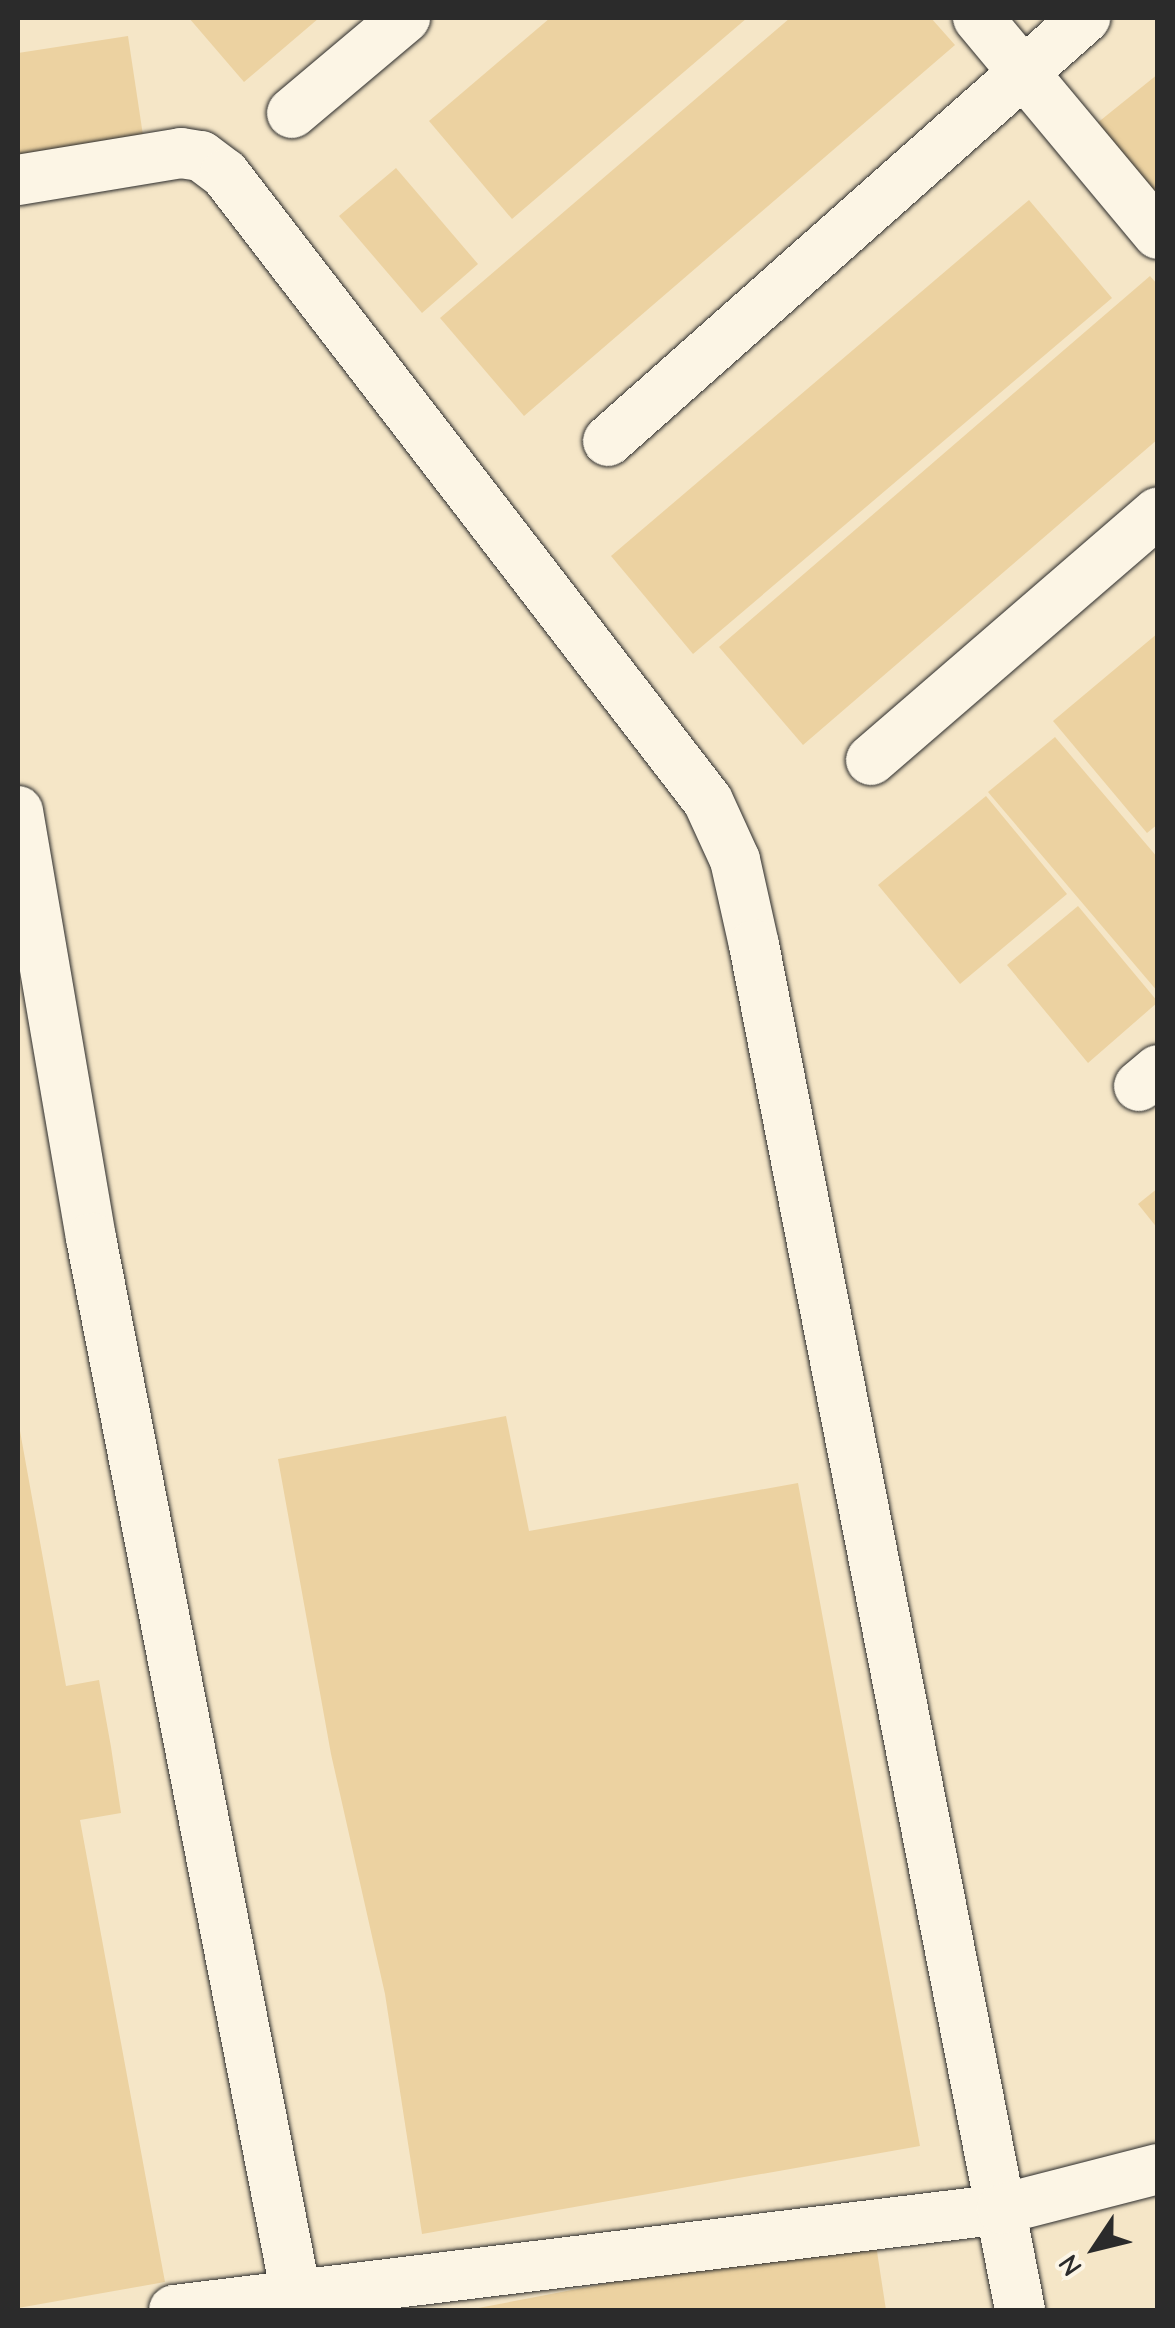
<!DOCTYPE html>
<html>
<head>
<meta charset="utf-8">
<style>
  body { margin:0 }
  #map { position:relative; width:1175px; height:2328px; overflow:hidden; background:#f9eed7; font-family:"Comic Neue",sans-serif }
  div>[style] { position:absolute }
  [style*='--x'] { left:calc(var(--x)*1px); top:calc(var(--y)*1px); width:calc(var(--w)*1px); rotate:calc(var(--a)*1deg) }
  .built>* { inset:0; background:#f5e6c7 }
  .building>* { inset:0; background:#ecd2a1 }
  .roads { filter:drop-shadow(0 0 2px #2b2b2b) drop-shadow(0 0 2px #2b2b2b) }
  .minor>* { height:50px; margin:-25px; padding:0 25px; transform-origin:25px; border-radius:25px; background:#fcf5e5 }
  span { translate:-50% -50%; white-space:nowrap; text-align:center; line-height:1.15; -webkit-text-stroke:8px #fcf5e5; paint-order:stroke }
  .frame { position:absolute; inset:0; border:20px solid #2b2b2b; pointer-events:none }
  .north { position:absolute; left:1045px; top:2198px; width:100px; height:100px; -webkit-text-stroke:8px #fcf5e5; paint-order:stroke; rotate:235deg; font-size:28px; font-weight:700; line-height:40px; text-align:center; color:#2b2b2b }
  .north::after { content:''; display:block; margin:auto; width:35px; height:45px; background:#2b2b2b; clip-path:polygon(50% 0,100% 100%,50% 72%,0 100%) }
</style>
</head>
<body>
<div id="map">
  <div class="built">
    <i style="clip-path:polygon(18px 18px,1157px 18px,1157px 2310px,18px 2310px)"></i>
  </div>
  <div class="building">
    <i style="clip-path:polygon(189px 18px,319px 18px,244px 82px)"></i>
    <i style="clip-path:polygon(550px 18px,747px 18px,512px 219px,429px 121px)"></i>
    <i style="clip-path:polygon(790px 18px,931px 18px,955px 45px,524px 416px,440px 318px)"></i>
    <i style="clip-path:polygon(128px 36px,144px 142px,18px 160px,18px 53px)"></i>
    <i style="clip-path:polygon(1158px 74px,1158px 210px,1091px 128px)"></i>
    <i style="clip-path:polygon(396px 168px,478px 264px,422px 313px,339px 216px)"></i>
    <i style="clip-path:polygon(1029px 200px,1112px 298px,693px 654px,611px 556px)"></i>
    <i style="clip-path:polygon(1150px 276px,1158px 285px,1158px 439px,803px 745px,719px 647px)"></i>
    <i style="clip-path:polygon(1158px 633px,1158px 824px,1147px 833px,1053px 721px)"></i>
    <i style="clip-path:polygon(1055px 737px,1158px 858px,1158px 992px,988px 792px)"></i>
    <i style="clip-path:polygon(986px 796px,1067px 894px,960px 984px,878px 885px)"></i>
    <i style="clip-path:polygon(1078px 906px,1158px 1002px,1088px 1063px,1007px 965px)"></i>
    <i style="clip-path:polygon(1158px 1188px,1158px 1229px,1138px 1204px)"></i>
    <i style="clip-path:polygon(506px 1416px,529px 1531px,798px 1483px,920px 2146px,422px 2234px,385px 1994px,331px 1754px,278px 1459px)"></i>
    <i style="clip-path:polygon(18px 1420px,66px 1686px,99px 1680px,111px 1747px,121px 1813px,80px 1820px,165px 2282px,18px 2308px)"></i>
    <i style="clip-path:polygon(874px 2232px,886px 2310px,473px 2310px,473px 2309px)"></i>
  </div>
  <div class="roads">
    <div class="minor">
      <i style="--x:978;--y:18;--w:281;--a:50.2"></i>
      <i style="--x:292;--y:113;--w:148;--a:-40.1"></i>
      <i style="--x:18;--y:180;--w:165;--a:-9.4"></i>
      <i style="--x:181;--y:153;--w:20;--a:9"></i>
      <i style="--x:201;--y:156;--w:30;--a:37"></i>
      <i style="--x:225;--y:174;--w:791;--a:52.39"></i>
      <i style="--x:708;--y:801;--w:65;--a:65.4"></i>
      <i style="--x:735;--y:860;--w:87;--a:77.4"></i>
      <i style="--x:754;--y:945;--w:1391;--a:78.97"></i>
      <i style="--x:608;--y:441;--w:638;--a:-41.57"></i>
      <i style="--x:871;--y:760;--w:379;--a:-40.8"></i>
      <i style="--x:18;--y:811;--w:433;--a:80.3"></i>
      <i style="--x:91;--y:1238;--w:1092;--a:79.02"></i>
      <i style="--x:1139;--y:1086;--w:25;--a:-40"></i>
      <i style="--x:174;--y:2310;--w:834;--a:-6.95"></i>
      <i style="--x:1002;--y:2209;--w:161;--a:-14.4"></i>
    </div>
  </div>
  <div class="frame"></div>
  <div class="north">N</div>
</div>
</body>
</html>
